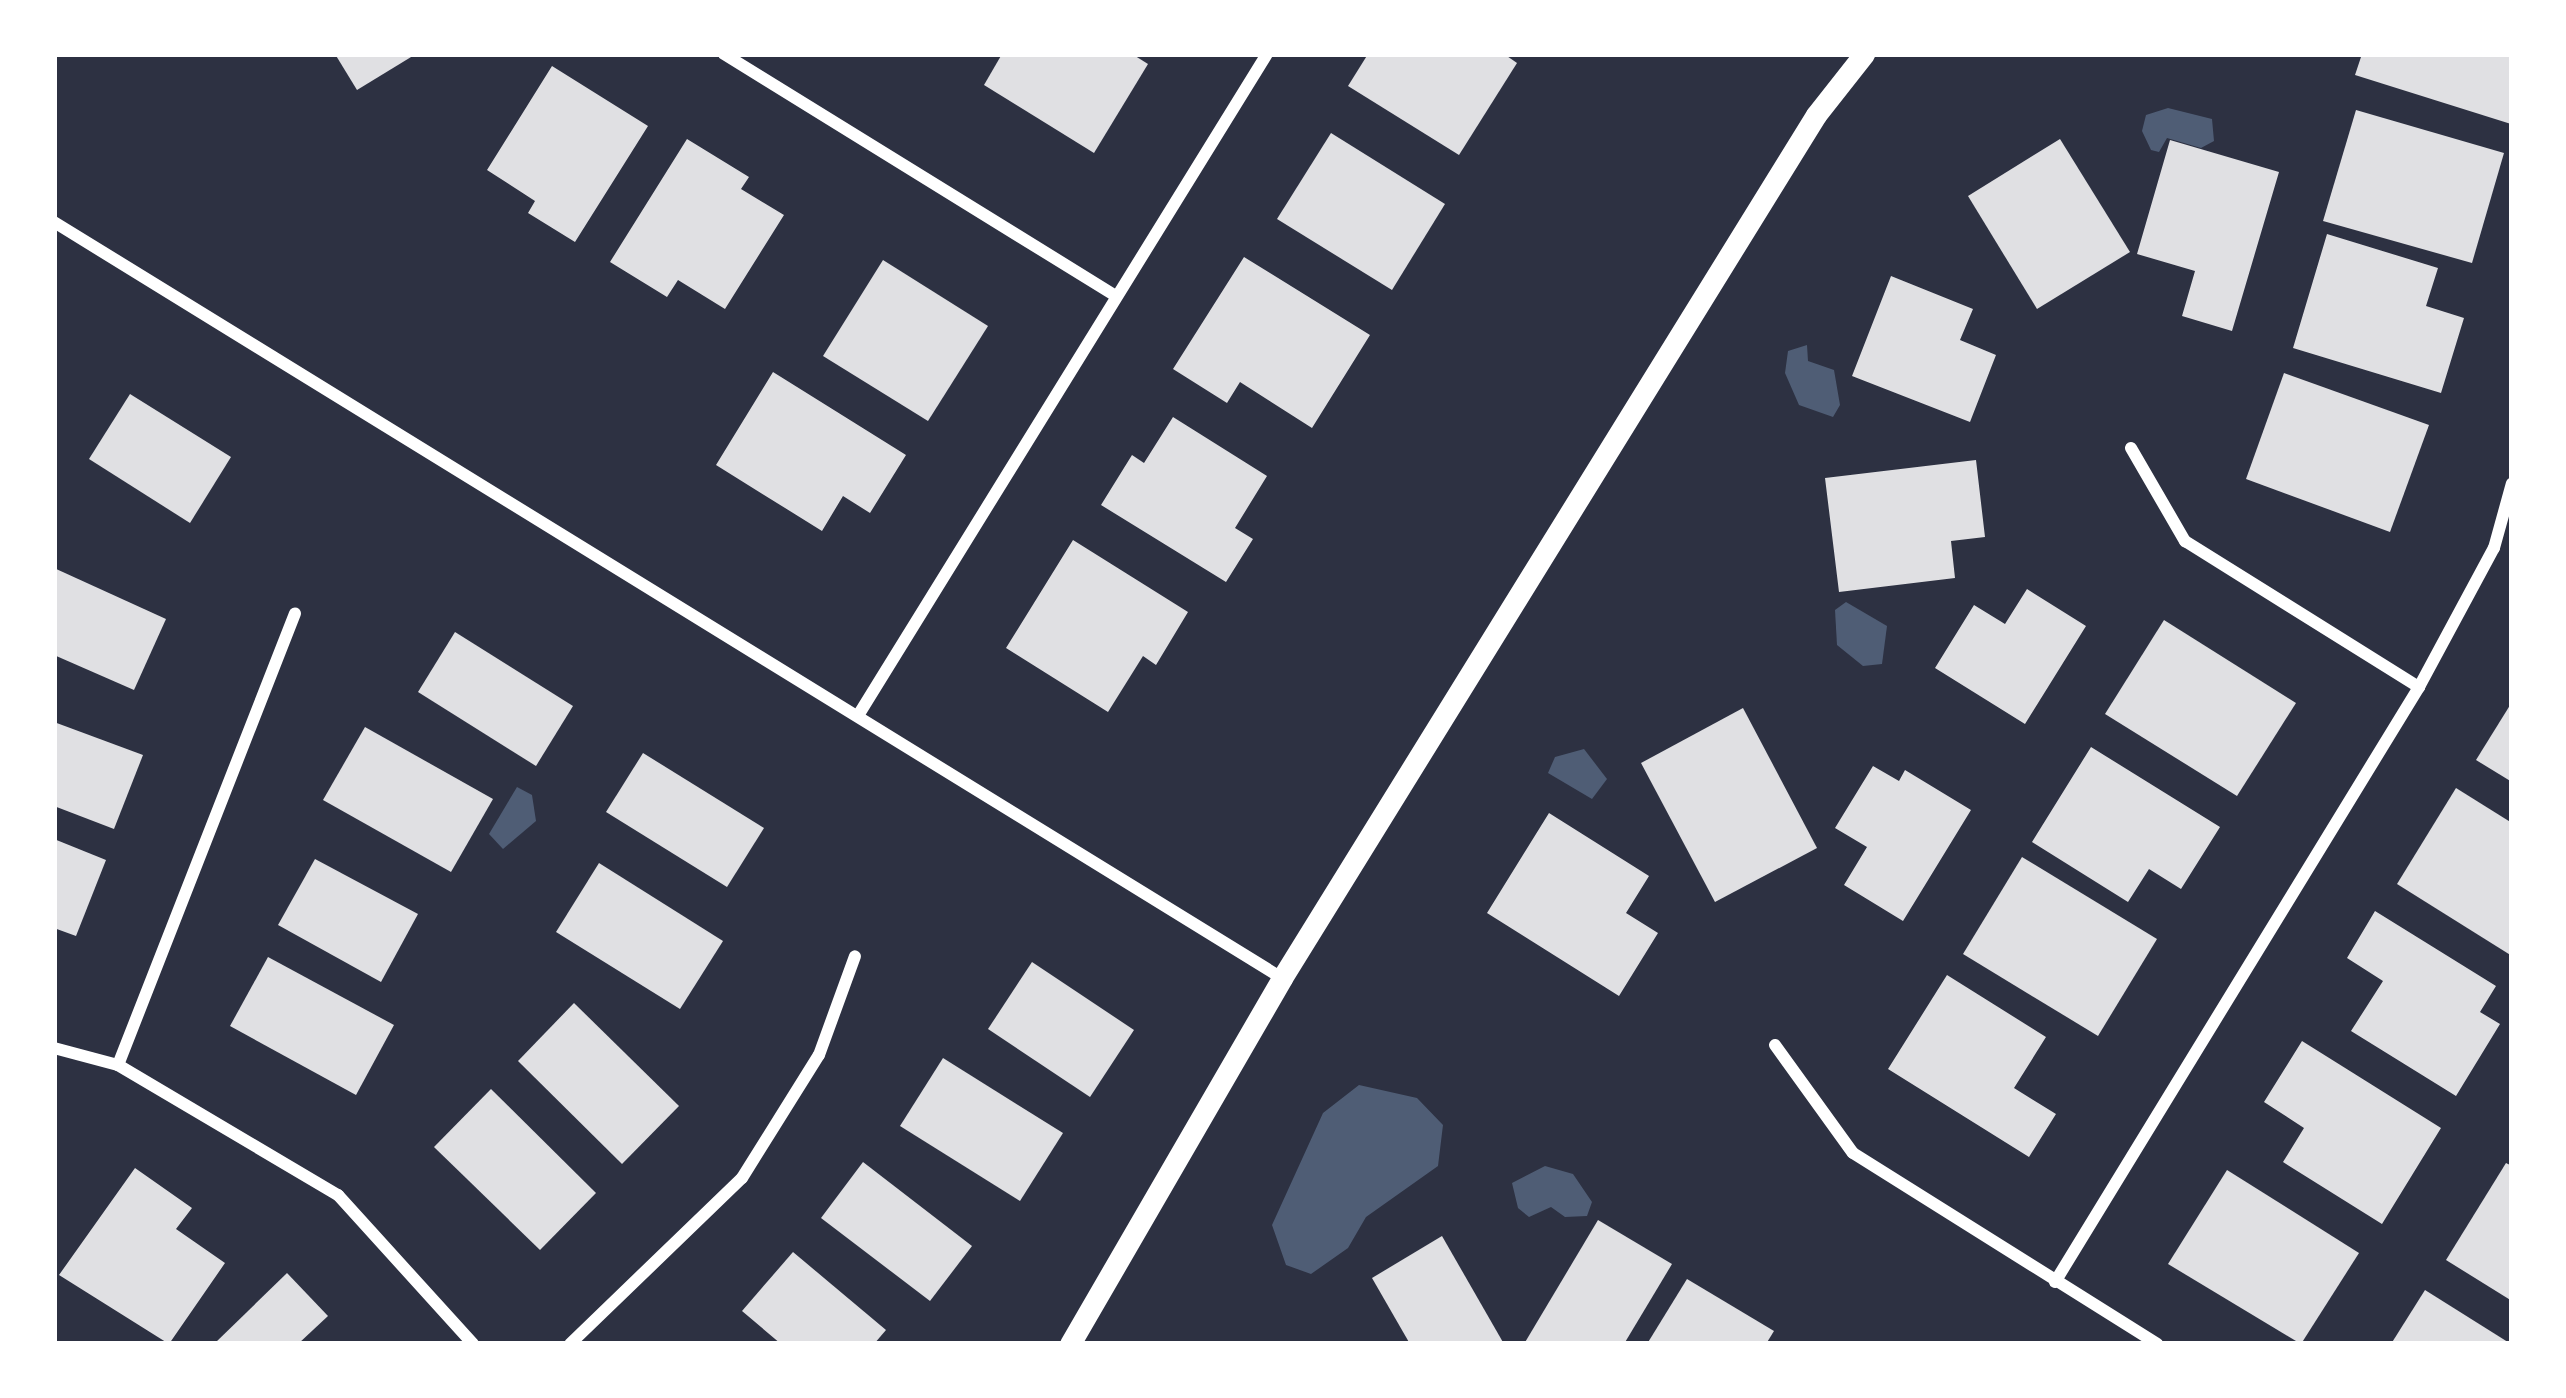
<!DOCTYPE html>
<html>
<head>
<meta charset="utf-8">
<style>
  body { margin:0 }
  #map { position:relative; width:2566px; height:1398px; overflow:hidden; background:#2d3142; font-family:Jost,sans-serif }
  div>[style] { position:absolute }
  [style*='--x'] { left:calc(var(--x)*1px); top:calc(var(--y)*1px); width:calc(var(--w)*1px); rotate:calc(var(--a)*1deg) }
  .water>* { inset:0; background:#4f5d75 }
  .building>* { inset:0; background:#e0e0e3 }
  .minor>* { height:12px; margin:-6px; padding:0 6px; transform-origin:6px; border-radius:6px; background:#fff }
  .tertiary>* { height:21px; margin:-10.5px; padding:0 10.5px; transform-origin:10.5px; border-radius:10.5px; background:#fff }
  span { translate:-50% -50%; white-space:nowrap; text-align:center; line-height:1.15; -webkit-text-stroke:12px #fff; paint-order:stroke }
  .frame { position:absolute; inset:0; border:57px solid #fff; pointer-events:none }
</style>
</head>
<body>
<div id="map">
  <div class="water">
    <i style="clip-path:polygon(2168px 108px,2212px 119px,2214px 141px,2201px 148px,2167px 138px,2159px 152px,2151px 150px,2142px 131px,2146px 115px)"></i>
    <i style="clip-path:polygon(1807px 345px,1808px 361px,1834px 370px,1840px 405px,1833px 417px,1799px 405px,1785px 373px,1788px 351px)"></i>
    <i style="clip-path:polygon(1846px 602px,1887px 626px,1882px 664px,1863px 666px,1837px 645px,1835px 610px)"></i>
    <i style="clip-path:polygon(1584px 749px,1607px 779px,1592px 799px,1548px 773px,1555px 757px)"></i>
    <i style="clip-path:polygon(517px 787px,532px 795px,536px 821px,503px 849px,489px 834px)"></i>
    <i style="clip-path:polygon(1359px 1085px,1417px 1098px,1443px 1125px,1438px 1166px,1366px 1217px,1348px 1248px,1311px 1274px,1286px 1265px,1272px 1225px,1323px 1113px)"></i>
    <i style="clip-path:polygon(1545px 1166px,1573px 1174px,1592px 1202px,1587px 1216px,1565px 1217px,1551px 1207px,1529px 1217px,1518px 1208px,1512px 1183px)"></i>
  </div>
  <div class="building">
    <i style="clip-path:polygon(335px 54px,416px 54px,357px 90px)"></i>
    <i style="clip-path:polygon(1002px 54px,1132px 54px,1148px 64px,1094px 153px,984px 85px)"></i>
    <i style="clip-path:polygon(1368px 54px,1504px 54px,1517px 63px,1459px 155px,1348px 86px)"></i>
    <i style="clip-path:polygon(2362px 54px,2512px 54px,2511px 124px,2355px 75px)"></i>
    <i style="clip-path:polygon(552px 66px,648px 126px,575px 242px,528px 213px,535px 201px,487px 170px)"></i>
    <i style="clip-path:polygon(2356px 110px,2504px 153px,2472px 263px,2323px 221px)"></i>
    <i style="clip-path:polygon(1331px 133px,1445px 204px,1392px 290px,1277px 219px)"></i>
    <i style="clip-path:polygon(687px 139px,749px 177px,741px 189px,784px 215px,725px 309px,678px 280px,667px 297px,610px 262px)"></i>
    <i style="clip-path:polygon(2060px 139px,2130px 252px,2037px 309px,1968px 196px)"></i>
    <i style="clip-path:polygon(2170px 140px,2279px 172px,2232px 331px,2182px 316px,2195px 271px,2137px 254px)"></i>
    <i style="clip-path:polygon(2327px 234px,2438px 268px,2426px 306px,2464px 318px,2441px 393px,2293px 348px)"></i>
    <i style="clip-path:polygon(1244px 257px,1370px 335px,1312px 428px,1240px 382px,1227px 403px,1173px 369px)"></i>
    <i style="clip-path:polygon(883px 260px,988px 326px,928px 421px,823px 356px)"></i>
    <i style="clip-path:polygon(1891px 276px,1973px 309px,1960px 340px,1996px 355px,1970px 422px,1852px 376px)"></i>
    <i style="clip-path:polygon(773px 372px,906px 455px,870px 513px,843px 496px,822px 531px,716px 465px)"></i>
    <i style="clip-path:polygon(2284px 373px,2429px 425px,2390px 532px,2246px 479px)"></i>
    <i style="clip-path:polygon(130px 394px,231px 457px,190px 523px,89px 459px)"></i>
    <i style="clip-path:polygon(1173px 417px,1267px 476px,1235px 528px,1253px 539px,1226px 582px,1101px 505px,1132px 455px,1144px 463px)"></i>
    <i style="clip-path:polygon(1976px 460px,1985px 537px,1951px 541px,1955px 578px,1839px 592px,1825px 478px)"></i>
    <i style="clip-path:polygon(1073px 540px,1188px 612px,1156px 665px,1143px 656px,1108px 712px,1006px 648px)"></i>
    <i style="clip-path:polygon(54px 568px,166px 619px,134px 690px,54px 655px)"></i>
    <i style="clip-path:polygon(2027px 589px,2086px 626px,2025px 724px,1935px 668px,1974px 605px,2005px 624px)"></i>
    <i style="clip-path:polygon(2164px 620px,2296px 703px,2237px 796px,2105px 714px)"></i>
    <i style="clip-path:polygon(455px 632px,573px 706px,536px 766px,418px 692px)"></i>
    <i style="clip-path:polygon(2512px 702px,2512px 782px,2476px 760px)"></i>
    <i style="clip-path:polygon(1743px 708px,1817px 848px,1715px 902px,1641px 763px)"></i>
    <i style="clip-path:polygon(54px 722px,143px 755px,114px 829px,54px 806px)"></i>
    <i style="clip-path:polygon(365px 727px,493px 799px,451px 872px,323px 800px)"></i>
    <i style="clip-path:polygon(2091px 747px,2220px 827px,2181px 889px,2149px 869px,2128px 902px,2032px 842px)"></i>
    <i style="clip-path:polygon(643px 753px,764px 828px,727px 887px,606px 812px)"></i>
    <i style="clip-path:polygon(1873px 766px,1899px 781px,1905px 770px,1971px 810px,1903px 921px,1844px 885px,1867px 847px,1835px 828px)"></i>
    <i style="clip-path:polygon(2456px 788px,2512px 823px,2512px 956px,2397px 884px)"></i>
    <i style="clip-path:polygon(1549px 813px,1649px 876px,1626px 913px,1658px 933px,1619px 996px,1487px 913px)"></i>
    <i style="clip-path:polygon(54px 839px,106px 860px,76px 936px,54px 928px)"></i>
    <i style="clip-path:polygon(2022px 857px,2157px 939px,2098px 1036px,1963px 954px)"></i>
    <i style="clip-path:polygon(315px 859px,418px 914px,381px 982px,278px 925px)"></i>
    <i style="clip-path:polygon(599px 863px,723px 941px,680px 1009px,556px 932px)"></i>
    <i style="clip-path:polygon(2375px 911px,2496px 986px,2480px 1012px,2500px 1024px,2456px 1096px,2351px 1031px,2383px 981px,2347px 958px)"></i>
    <i style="clip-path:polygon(268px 957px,394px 1025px,356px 1095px,230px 1026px)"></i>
    <i style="clip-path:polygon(1032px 962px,1134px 1030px,1090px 1097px,988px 1029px)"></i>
    <i style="clip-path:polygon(1947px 975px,2046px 1037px,2014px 1088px,2056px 1114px,2029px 1157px,1888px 1069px)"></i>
    <i style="clip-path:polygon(574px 1003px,679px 1106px,622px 1164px,518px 1061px)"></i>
    <i style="clip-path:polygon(2302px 1041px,2441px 1128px,2382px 1224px,2283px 1162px,2304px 1128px,2264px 1102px)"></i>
    <i style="clip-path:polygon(943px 1058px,1063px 1133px,1020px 1201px,900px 1126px)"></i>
    <i style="clip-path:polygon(491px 1089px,596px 1193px,540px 1250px,434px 1147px)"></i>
    <i style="clip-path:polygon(863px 1162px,972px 1246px,930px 1301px,821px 1218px)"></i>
    <i style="clip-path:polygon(2506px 1163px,2512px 1166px,2512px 1301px,2446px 1260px)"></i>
    <i style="clip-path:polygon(135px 1168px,192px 1208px,176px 1229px,225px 1263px,169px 1344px,59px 1275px)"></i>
    <i style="clip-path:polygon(2227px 1170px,2359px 1253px,2301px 1344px,2168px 1264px)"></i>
    <i style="clip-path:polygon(1598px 1220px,1672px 1264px,1624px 1344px,1524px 1344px)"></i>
    <i style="clip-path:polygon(1442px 1236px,1504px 1344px,1410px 1344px,1372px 1278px)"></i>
    <i style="clip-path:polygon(793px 1252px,886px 1330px,874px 1344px,781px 1344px,742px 1311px)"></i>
    <i style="clip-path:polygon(287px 1273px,328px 1316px,298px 1344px,214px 1344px)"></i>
    <i style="clip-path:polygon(1687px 1279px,1774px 1331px,1766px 1344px,1647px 1344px)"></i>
    <i style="clip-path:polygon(2425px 1290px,2511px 1344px,2391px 1344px)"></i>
  </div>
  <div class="minor">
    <i style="--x:724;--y:54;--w:461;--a:31.7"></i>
    <i style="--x:54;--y:222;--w:1442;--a:31.62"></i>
    <i style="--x:2131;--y:448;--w:108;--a:59.9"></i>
    <i style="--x:2185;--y:541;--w:276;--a:32"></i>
    <i style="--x:859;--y:714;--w:776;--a:-58.28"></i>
    <i style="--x:1775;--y:1045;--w:133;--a:54.2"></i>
    <i style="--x:1853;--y:1153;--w:359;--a:32.1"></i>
    <i style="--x:54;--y:1048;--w:66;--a:14.9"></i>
    <i style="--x:118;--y:1065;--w:256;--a:30.6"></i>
    <i style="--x:338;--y:1195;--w:201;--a:47.8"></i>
    <i style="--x:118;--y:1065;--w:485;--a:-68.6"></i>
    <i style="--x:2055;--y:1282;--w:698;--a:-58.54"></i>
    <i style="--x:2419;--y:687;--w:158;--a:-61.7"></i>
    <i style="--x:2494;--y:548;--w:67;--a:-74.5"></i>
    <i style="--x:570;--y:1344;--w:239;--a:-44"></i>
    <i style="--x:742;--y:1178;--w:145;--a:-58"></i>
    <i style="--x:819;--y:1055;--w:105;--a:-70"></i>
  </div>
  <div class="tertiary">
    <i style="--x:1070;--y:1344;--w:423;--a:-59.9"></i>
    <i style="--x:1282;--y:978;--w:1015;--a:-58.25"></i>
    <i style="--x:1816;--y:115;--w:78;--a:-51.8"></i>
  </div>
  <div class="frame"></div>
</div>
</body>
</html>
